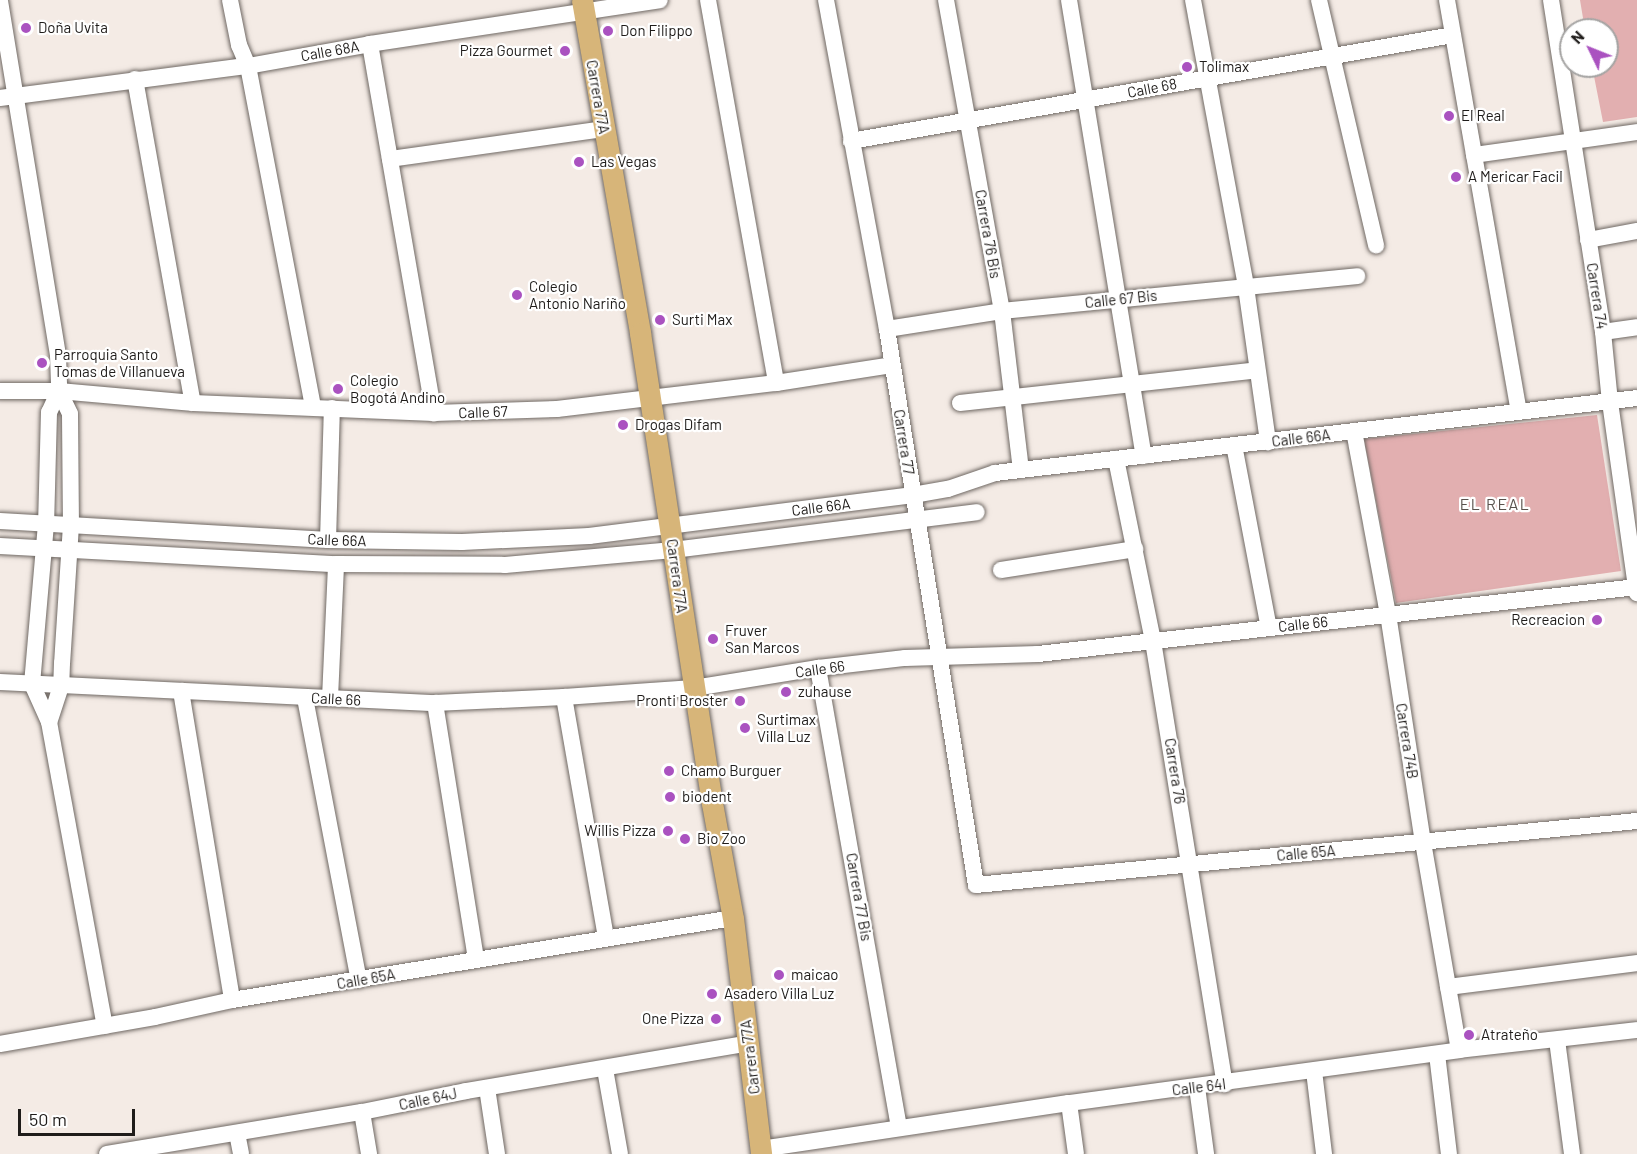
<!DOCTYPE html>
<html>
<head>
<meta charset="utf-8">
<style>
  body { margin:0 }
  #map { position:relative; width:1637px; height:1154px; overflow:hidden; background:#f4ebe5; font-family:Barlow,sans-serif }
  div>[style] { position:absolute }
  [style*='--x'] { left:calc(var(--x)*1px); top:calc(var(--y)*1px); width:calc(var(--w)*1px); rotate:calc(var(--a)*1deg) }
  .green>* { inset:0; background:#e2afb0 }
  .roads { filter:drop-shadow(0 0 2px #6f6863) drop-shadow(0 0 2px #6f6863) }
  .minor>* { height:16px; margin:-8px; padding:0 8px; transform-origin:8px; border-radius:8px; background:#fff }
  .major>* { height:21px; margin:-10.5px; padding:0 10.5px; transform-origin:10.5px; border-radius:10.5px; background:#d7b579 }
  .dots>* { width:16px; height:16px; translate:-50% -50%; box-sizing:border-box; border:3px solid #fff; border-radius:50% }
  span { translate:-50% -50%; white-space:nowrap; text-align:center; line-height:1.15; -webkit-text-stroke:4.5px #fff; paint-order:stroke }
  .poi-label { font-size:15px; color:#1f1c1a }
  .left { translate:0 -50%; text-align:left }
  .right { translate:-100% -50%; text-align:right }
  .street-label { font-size:15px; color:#1f1c1a }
  .neighbourhood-label { font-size:16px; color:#59524d; letter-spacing:1.5px }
  .north { position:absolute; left:1559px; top:18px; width:60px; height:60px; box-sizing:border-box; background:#fff; border:2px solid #a5a4a3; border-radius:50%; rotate:313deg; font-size:16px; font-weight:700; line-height:24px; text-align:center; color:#1f1c1a }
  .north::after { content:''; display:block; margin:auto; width:21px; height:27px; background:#aa52c0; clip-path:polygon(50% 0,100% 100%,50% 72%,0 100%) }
  .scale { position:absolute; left:18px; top:1109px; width:117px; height:27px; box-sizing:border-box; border:3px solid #1f1c1a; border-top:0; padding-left:8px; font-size:18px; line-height:21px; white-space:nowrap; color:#1f1c1a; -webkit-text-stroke:4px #fff; paint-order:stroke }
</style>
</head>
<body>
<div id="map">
  <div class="green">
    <i style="clip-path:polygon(1580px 0,1637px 0,1637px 117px,1603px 122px,1592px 66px,1607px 66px,1607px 30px,1585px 30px)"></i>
    <i style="clip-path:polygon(1597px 415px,1621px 571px,1396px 603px,1364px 439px)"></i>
  </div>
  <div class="roads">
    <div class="minor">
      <i style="--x:230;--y:0;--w:46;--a:78.7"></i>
      <i style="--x:239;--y:45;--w:23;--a:67"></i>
      <i style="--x:248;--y:66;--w:347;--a:79.2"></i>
      <i style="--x:708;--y:0;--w:389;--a:79.9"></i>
      <i style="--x:826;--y:0;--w:335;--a:79.5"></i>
      <i style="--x:887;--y:329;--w:563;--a:80.91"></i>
      <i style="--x:976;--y:885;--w:664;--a:-5.53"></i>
      <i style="--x:946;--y:0;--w:316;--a:79.8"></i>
      <i style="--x:1002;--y:311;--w:160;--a:83.2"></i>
      <i style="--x:1069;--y:0;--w:462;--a:80.7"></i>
      <i style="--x:1193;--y:0;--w:292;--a:79.5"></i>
      <i style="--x:1246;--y:287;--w:157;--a:81.9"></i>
      <i style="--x:1319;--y:0;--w:252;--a:76.9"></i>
      <i style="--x:1447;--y:0;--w:418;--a:80.1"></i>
      <i style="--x:1551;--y:0;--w:336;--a:81.1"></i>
      <i style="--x:1603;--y:332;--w:70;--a:84.3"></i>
      <i style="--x:1610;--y:402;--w:193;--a:82"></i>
      <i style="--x:0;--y:1;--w:359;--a:80.7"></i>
      <i style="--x:58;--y:355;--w:36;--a:88"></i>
      <i style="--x:59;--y:391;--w:25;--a:64"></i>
      <i style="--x:70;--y:414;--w:111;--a:89.5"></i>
      <i style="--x:71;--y:525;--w:138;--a:93.7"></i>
      <i style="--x:62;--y:663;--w:23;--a:92"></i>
      <i style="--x:61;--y:686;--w:38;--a:108"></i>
      <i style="--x:370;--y:44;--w:375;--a:80.2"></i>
      <i style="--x:135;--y:79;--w:329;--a:79.9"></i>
      <i style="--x:0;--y:98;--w:250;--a:-7.4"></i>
      <i style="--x:248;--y:66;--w:124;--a:-10.2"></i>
      <i style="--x:370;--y:44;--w:293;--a:-8.6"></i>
      <i style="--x:851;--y:141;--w:611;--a:-9.99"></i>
      <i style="--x:1474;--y:155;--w:165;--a:-8"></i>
      <i style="--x:390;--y:159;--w:216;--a:-8"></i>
      <i style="--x:1588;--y:240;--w:50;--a:-10.4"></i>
      <i style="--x:887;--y:329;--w:116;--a:-8.9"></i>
      <i style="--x:1002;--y:311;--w:357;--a:-5.6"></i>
      <i style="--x:1603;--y:332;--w:34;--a:-8"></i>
      <i style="--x:0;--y:391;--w:59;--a:0"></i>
      <i style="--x:59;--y:391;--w:135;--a:5.1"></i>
      <i style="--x:193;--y:403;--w:241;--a:2.4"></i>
      <i style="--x:434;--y:413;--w:123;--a:-1.9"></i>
      <i style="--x:557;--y:409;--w:221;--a:-6.8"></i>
      <i style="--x:776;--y:383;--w:117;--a:-8.8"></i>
      <i style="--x:59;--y:391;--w:23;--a:115"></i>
      <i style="--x:49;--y:412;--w:112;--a:91.5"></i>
      <i style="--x:46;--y:524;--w:161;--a:95"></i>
      <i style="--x:32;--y:684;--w:42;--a:65.9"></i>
      <i style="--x:49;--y:722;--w:309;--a:79.6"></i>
      <i style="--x:960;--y:403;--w:299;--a:-6.3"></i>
      <i style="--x:1354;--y:431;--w:186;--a:79.5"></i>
      <i style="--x:1388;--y:614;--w:231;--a:81.3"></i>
      <i style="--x:1423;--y:842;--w:211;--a:80.2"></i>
      <i style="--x:1234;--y:445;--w:186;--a:79.2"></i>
      <i style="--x:1116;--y:459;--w:186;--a:78.5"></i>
      <i style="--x:1153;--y:641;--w:449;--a:80.8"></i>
      <i style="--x:0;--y:521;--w:329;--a:3.3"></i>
      <i style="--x:328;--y:540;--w:134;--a:0.9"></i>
      <i style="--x:462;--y:542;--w:127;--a:-2.7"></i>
      <i style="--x:589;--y:536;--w:327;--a:-7.2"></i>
      <i style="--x:913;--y:495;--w:36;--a:-10"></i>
      <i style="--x:948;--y:489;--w:50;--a:-18.8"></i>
      <i style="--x:995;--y:473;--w:646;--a:-6.66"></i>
      <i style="--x:328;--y:540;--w:132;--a:-88.3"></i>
      <i style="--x:0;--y:546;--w:336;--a:3.1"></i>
      <i style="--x:336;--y:564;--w:169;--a:0.3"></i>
      <i style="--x:505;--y:565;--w:169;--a:-5.1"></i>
      <i style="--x:673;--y:550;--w:306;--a:-7.1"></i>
      <i style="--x:1001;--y:570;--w:136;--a:-8.9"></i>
      <i style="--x:818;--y:668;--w:466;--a:80"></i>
      <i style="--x:0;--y:682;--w:436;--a:2.8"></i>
      <i style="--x:435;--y:703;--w:129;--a:-2.7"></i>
      <i style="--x:564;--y:697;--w:130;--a:-4"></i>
      <i style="--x:694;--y:688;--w:126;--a:-9.2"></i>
      <i style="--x:818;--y:668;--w:88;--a:-6.6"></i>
      <i style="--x:905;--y:658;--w:133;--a:-1.7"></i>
      <i style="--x:1038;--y:654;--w:603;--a:-6.38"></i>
      <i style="--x:181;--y:691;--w:313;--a:80.6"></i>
      <i style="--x:564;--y:697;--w:245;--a:80.1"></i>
      <i style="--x:305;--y:698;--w:287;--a:79.2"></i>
      <i style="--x:330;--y:698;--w:134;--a:-87.4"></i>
      <i style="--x:435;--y:703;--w:260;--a:80.9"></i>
      <i style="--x:1448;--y:987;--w:191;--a:-7.2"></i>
      <i style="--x:1557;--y:1040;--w:115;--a:82.5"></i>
      <i style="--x:0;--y:1044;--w:157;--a:-9.9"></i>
      <i style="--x:155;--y:1017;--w:79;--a:-12.4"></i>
      <i style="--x:232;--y:1000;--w:508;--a:-9.3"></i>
      <i style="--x:1437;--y:1054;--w:101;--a:83.2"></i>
      <i style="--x:605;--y:1069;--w:86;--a:80"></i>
      <i style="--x:1314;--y:1071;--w:84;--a:83.1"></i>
      <i style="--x:1197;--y:1087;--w:68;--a:82.3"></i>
      <i style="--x:487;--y:1088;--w:67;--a:81.4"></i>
      <i style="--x:1069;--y:1103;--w:51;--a:82.2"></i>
      <i style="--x:362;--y:1112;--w:43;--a:80.5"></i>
      <i style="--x:237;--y:1133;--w:21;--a:79"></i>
      <i style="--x:761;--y:1149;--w:311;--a:-8.5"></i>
      <i style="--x:1069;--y:1103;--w:394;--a:-7.7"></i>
      <i style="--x:1459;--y:1050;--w:179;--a:-6.4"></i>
      <i style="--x:107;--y:1154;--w:258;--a:-9.4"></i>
      <i style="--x:362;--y:1112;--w:106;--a:-11.4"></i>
      <i style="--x:466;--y:1091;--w:287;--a:-9.6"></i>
    </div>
    <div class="major">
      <i style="--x:582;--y:0;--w:338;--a:80.1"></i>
      <i style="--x:640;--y:333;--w:475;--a:81.3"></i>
      <i style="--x:712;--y:803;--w:117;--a:79.7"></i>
      <i style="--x:733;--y:918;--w:238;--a:83.2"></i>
    </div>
  </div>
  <div class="dots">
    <i style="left:26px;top:28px;background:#aa52c0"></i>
    <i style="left:608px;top:31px;background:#aa52c0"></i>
    <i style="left:565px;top:51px;background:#aa52c0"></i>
    <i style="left:1187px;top:67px;background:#aa52c0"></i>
    <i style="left:1449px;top:116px;background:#aa52c0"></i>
    <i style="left:579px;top:162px;background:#aa52c0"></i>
    <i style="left:1456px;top:177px;background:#aa52c0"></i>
    <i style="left:517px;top:295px;background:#aa52c0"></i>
    <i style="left:660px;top:320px;background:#aa52c0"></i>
    <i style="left:42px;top:363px;background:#aa52c0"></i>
    <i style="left:338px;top:389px;background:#aa52c0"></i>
    <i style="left:623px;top:425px;background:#aa52c0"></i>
    <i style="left:1597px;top:620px;background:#aa52c0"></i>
    <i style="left:713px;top:639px;background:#aa52c0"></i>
    <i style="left:786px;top:692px;background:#aa52c0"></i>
    <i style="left:740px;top:701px;background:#aa52c0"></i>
    <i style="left:745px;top:728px;background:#aa52c0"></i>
    <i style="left:669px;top:771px;background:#aa52c0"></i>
    <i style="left:670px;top:797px;background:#aa52c0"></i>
    <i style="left:668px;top:831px;background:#aa52c0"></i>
    <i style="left:685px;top:839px;background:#aa52c0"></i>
    <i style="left:779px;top:975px;background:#aa52c0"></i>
    <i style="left:712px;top:994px;background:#aa52c0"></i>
    <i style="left:716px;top:1019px;background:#aa52c0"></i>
    <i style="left:1469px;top:1035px;background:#aa52c0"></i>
  </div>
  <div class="poi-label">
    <span class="left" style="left:38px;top:28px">Doña Uvita</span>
    <span class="left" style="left:620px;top:31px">Don Filippo</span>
    <span class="right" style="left:553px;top:51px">Pizza Gourmet</span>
    <span class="left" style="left:1199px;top:67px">Tolimax</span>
    <span class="left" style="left:1461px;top:116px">El Real</span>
    <span class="left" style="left:591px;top:162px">Las Vegas</span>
    <span class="left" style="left:1468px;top:177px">A Mericar Facil</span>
    <span class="left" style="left:529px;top:295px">Colegio<br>Antonio Nariño</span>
    <span class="left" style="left:672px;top:320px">Surti Max</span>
    <span class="left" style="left:54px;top:363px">Parroquia Santo<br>Tomas de Villanueva</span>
    <span class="left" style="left:350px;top:389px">Colegio<br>Bogotá Andino</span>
    <span class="left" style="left:635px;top:425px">Drogas Difam</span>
    <span class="right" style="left:1585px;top:620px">Recreacion</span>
    <span class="left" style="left:725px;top:639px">Fruver<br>San Marcos</span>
    <span class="left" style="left:798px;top:692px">zuhause</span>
    <span class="right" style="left:728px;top:701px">Pronti Broster</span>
    <span class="left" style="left:757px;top:728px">Surtimax<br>Villa Luz</span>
    <span class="left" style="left:681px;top:771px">Chamo Burguer</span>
    <span class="left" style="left:682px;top:797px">biodent</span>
    <span class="right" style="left:656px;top:831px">Willis Pizza</span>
    <span class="left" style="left:697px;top:839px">Bio Zoo</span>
    <span class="left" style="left:791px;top:975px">maicao</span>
    <span class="left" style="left:724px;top:994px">Asadero Villa Luz</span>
    <span class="right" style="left:704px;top:1019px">One Pizza</span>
    <span class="left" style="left:1481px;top:1035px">Atrateño</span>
  </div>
  <div class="street-label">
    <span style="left:330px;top:51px;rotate:-10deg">Calle 68A</span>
    <span style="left:1152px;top:88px;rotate:-11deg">Calle 68</span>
    <span style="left:598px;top:97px;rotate:80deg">Carrera 77A</span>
    <span style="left:988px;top:234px;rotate:80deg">Carrera 76 Bis</span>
    <span style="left:1597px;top:296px;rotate:81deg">Carrera 74</span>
    <span style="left:1121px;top:299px;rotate:-6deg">Calle 67 Bis</span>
    <span style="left:483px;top:412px;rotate:-2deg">Calle 67</span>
    <span style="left:1301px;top:438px;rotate:-7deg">Calle 66A</span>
    <span style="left:904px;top:442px;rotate:81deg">Carrera 77</span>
    <span style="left:821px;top:507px;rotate:-7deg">Calle 66A</span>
    <span style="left:337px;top:540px;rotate:2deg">Calle 66A</span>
    <span style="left:677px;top:576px;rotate:82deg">Carrera 77A</span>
    <span style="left:1303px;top:624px;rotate:-6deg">Calle 66</span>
    <span style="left:820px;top:669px;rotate:-8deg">Calle 66</span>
    <span style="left:336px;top:699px;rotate:3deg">Calle 66</span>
    <span style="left:1407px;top:741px;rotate:81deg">Carrera 74B</span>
    <span style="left:1175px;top:771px;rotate:81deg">Carrera 76</span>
    <span style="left:1306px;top:853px;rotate:-5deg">Calle 65A</span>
    <span style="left:859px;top:897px;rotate:80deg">Carrera 77 Bis</span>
    <span style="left:366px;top:979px;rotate:-10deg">Calle 65A</span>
    <span style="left:750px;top:1057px;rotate:-97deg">Carrera 77A</span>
    <span style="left:1199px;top:1087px;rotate:-7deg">Calle 64I</span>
    <span style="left:428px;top:1099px;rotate:-12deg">Calle 64J</span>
  </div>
  <div class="neighbourhood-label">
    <span style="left:1495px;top:504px">EL REAL</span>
  </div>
  <div class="north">N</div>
  <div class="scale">50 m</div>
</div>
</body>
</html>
